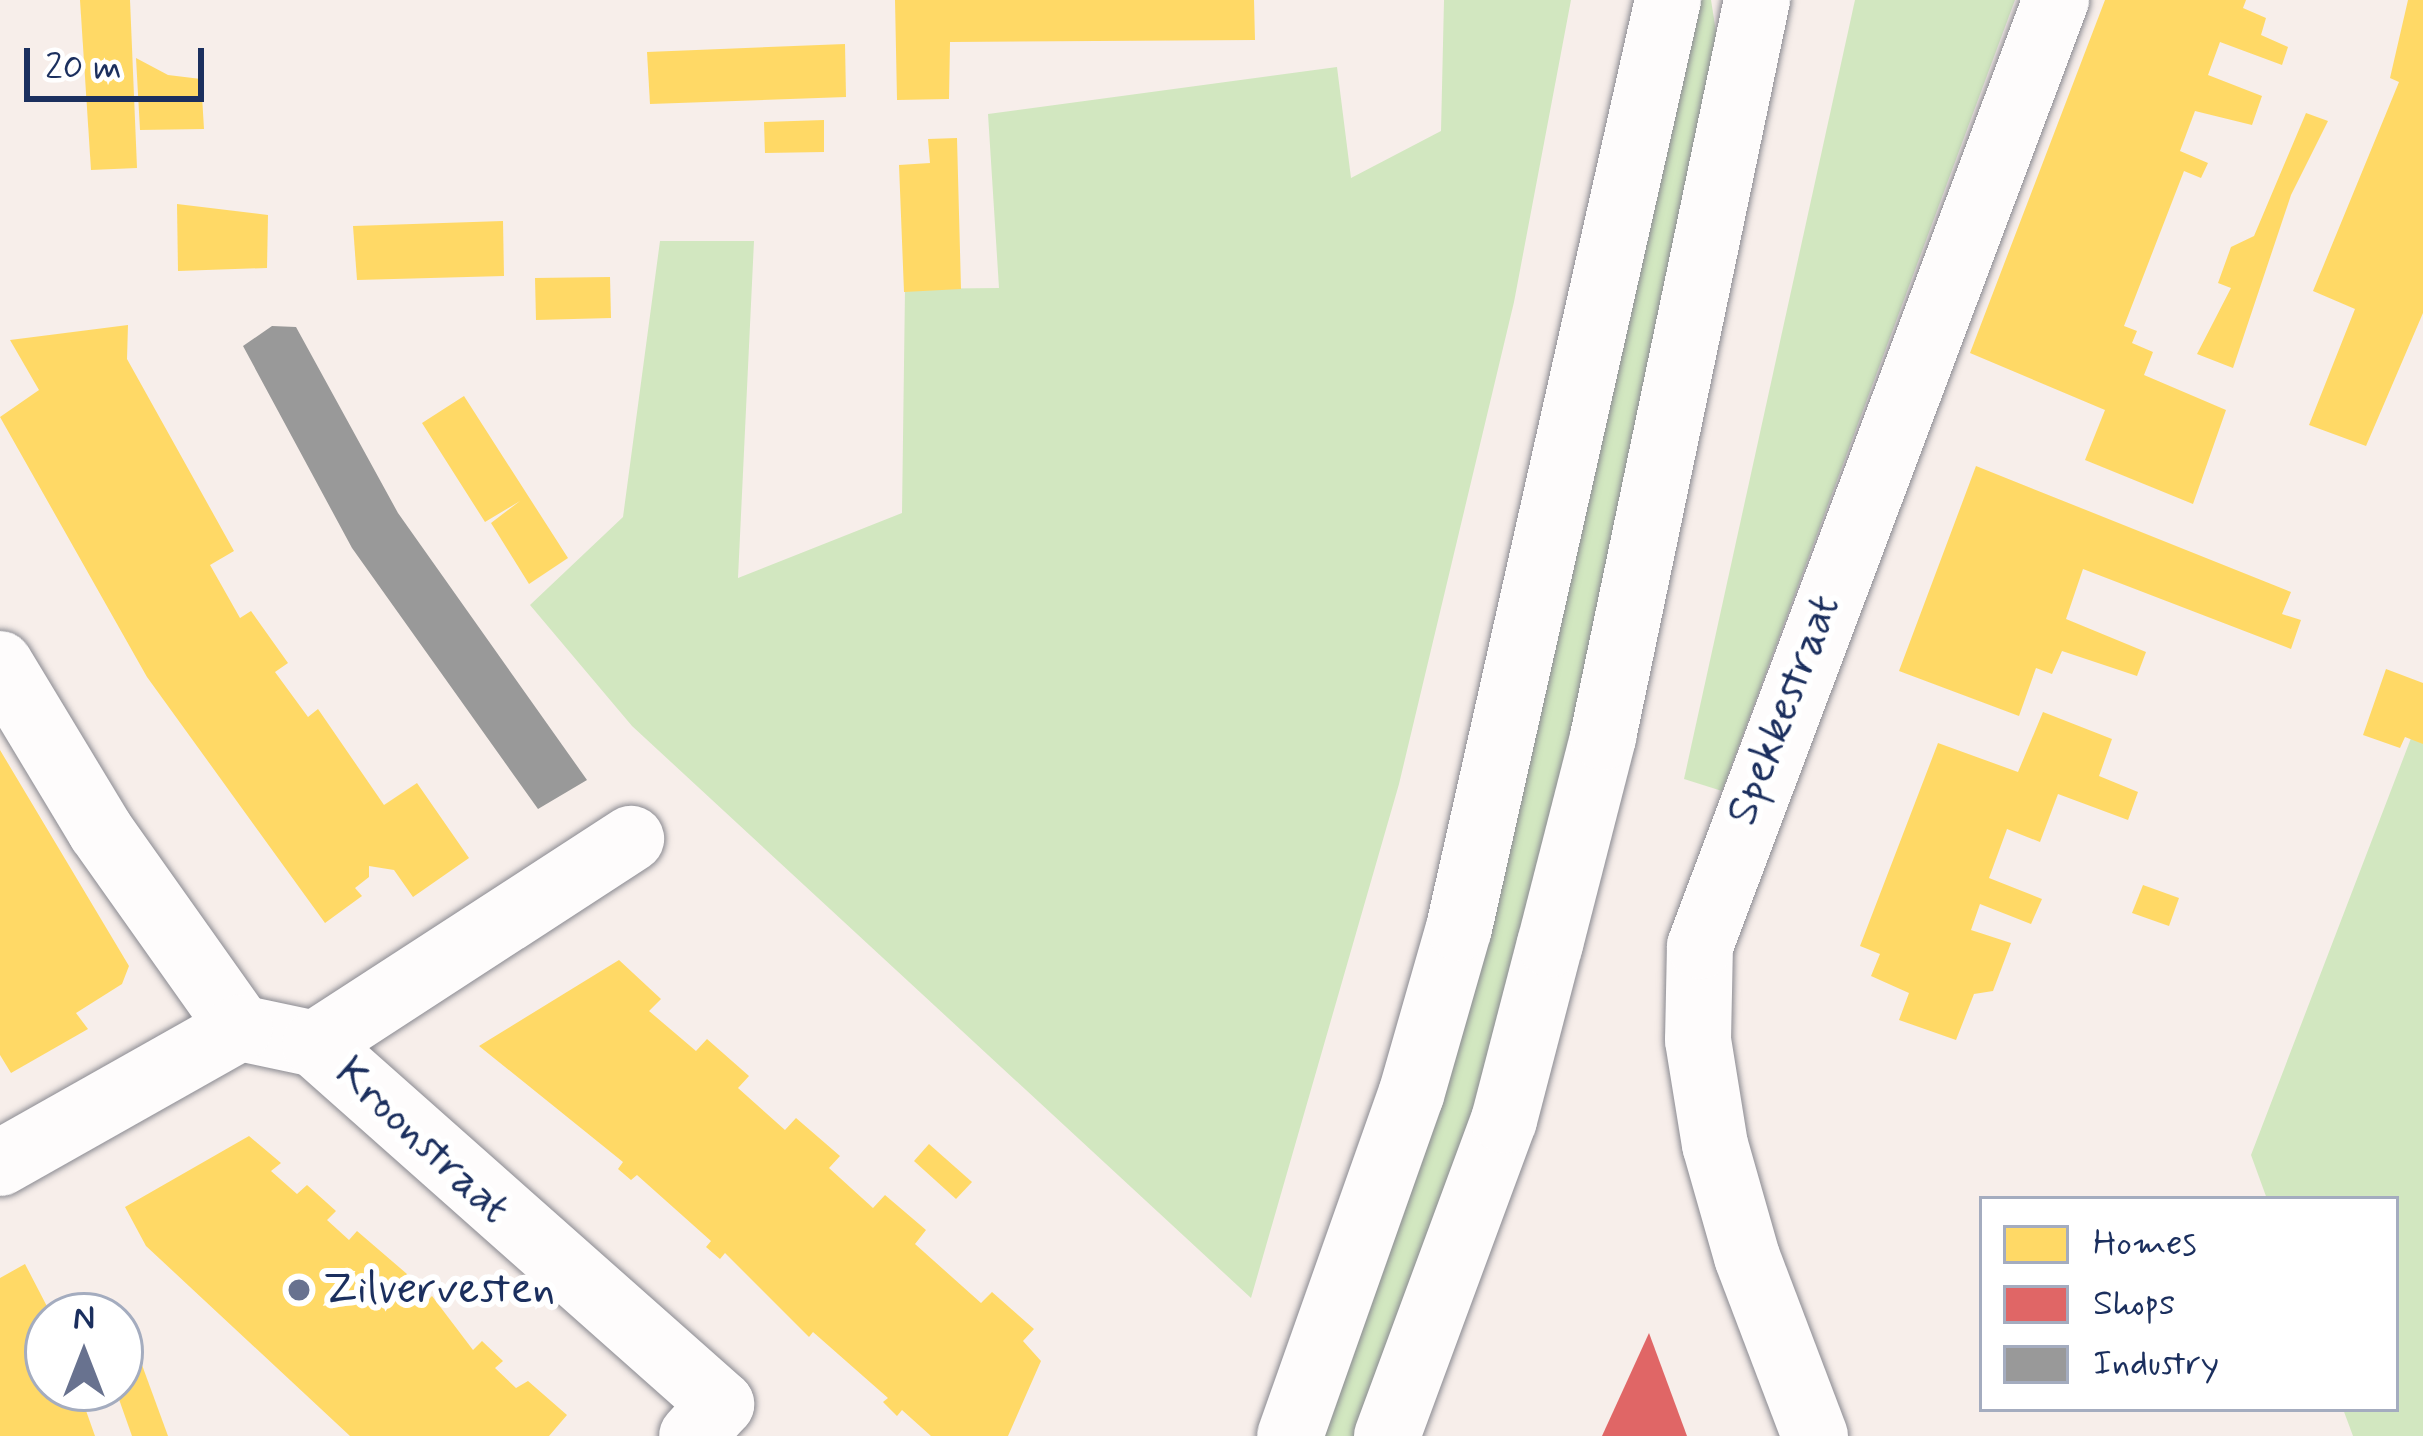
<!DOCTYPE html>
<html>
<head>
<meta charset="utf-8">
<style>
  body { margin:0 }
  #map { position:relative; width:2423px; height:1436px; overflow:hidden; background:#f7eeea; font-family:Mynerve,sans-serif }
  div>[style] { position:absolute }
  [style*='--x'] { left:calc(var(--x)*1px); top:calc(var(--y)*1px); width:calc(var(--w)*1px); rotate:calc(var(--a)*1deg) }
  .green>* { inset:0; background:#d2e7c0 }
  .homes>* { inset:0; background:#ffd966 }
  .shops>* { inset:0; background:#e06666 }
  .industry>* { inset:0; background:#999 }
  .roads { filter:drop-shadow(0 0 3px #8a8a91) drop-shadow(0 0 3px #8a8a91) }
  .minor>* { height:66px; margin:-33px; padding:0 33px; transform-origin:33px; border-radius:33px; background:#fefcfc }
  .major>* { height:66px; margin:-33px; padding:0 33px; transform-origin:33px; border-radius:33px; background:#fefcfc }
  .dots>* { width:33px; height:33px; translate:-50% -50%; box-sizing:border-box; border:6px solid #fff; border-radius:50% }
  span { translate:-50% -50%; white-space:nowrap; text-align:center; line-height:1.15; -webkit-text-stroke:12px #fff; paint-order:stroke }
  .street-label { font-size:45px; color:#1b2f5e }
  .poi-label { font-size:45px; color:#1b2f5e }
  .left { translate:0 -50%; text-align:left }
  .legend { position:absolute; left:1979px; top:1196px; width:420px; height:216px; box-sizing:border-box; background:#fff; border:3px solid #a4acbf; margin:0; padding:15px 21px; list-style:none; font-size:36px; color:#1b2f5e }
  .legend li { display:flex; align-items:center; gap:24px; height:60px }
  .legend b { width:60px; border:3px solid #a4acbf }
  .north { position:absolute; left:24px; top:1292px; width:120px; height:120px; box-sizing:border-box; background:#fff; border:3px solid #a4acbf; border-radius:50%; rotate:0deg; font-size:33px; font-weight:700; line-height:48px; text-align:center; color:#1b2f5e }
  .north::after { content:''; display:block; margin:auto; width:42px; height:54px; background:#68728f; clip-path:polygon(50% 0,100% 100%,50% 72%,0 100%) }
  .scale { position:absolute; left:24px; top:48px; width:180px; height:54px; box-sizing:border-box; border:6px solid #1b2f5e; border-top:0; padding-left:15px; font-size:36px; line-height:42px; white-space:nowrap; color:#1b2f5e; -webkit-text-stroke:9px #fff; paint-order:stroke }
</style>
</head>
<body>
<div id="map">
  <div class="green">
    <i style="clip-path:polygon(1444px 0,1571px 0,1514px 302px,1399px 784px,1251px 1298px,632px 726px,530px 605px,623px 517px,660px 241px,754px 241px,738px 578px,902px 513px,905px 289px,999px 288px,988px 114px,1337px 67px,1351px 178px,1441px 131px)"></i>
    <i style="clip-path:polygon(1685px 0,1711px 0,1724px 83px,1506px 1029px,1368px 1436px,1305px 1436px)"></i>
    <i style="clip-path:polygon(1855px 0,2015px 0,1722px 791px,1684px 779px)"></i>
    <i style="clip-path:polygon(2423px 707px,2423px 1436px,2353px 1436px,2343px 1409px,2396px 1409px,2396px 1199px,2267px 1199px,2251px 1155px)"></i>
  </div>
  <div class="homes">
    <i style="clip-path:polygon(80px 0,130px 0,137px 168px,91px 170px)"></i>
    <i style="clip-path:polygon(895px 0,1254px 0,1255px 40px,950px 42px,949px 99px,897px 100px)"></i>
    <i style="clip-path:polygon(2105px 0,2246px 0,2243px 8px,2266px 18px,2261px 35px,2288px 47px,2282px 65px,2220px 42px,2208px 75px,2262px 96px,2252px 125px,2195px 111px,2180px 151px,2208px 163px,2201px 178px,2184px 171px,2124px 326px,2137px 331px,2132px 343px,2153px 352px,2144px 375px,2226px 410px,2193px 504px,2085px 460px,2105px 410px,1970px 353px)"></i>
    <i style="clip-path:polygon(2408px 0,2423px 0,2423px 313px,2366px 446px,2309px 425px,2355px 309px,2313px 291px,2399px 82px,2390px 78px)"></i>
    <i style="clip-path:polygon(845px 44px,846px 97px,650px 104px,647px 52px)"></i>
    <i style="clip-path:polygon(136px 58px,168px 75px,201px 79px,204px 129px,140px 130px)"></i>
    <i style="clip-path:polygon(2306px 113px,2328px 121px,2291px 195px,2233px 368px,2197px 354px,2231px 288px,2218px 283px,2231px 247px,2254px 236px)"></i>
    <i style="clip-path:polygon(824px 120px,824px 152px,765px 153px,764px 122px)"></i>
    <i style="clip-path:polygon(957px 138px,961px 289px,904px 292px,899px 165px,930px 163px,928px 139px)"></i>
    <i style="clip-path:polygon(177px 204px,268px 215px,267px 268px,178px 271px)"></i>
    <i style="clip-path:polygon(503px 221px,504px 276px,357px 280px,353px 226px)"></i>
    <i style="clip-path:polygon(610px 277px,611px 318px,536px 320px,535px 278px)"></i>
    <i style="clip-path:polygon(128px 325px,127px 359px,234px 551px,210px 565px,240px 618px,251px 611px,288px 663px,275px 672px,308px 717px,318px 709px,384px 805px,417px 783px,469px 858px,413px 897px,394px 870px,369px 866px,369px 877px,355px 888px,362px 896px,325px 923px,147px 677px,0 417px,39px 390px,10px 340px)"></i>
    <i style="clip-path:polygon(464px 396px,568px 558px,529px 584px,491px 523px,520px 501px,485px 522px,422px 423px)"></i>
    <i style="clip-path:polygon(1976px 466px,2291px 592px,2282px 614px,2301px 620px,2291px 649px,2083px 569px,2066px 619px,2146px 652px,2137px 676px,2062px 651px,2052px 674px,2036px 668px,2019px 716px,1899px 671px)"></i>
    <i style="clip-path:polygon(2386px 669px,2423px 683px,2423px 744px,2405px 737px,2400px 748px,2363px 735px)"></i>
    <i style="clip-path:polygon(2043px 712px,2112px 739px,2099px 776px,2138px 792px,2128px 820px,2058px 794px,2040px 842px,2007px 829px,1989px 878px,2042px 899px,2031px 924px,1980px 904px,1971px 930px,2011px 943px,1993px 991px,1974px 994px,1956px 1040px,1899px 1020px,1909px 993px,1871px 976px,1880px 954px,1860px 946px,1938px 743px,2018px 772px)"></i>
    <i style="clip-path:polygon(0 750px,129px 966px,122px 984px,76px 1013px,88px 1029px,11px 1073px,0 1055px)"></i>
    <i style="clip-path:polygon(2143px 885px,2179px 898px,2169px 926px,2132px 913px)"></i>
    <i style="clip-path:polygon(619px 960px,661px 999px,649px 1011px,696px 1051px,707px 1039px,749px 1076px,738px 1088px,785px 1130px,796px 1118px,840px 1156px,829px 1168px,873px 1208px,885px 1195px,926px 1230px,915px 1244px,981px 1303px,992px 1292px,1034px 1329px,1023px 1341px,1041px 1361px,1008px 1436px,931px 1436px,902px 1410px,897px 1416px,883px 1402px,888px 1398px,813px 1332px,809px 1337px,725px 1253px,720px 1259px,706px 1247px,711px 1241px,637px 1175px,631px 1180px,618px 1169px,623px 1162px,479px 1046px)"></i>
    <i style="clip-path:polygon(249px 1136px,281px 1163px,271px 1171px,297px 1194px,307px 1185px,336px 1211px,327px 1220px,349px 1240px,357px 1231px,407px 1274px,397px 1285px,423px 1305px,432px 1296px,473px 1350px,482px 1341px,503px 1361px,495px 1368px,516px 1388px,528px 1381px,567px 1415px,549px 1436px,350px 1436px,146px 1246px,125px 1207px)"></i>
    <i style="clip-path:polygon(929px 1144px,972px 1182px,956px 1199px,914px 1161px)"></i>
    <i style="clip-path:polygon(25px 1264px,52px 1316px,48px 1388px,78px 1388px,95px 1436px,0 1436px,0 1278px)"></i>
    <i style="clip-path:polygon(127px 1324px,168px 1436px,132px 1436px,115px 1388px,120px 1327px)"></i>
  </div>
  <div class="shops">
    <i style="clip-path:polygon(1649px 1333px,1687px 1436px,1602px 1436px)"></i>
  </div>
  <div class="industry">
    <i style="clip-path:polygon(272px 326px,296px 327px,398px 513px,587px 780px,538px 809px,352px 548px,243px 346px)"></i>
  </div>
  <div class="roads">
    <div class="minor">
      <i style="--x:0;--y:664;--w:194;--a:58.9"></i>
      <i style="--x:100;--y:830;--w:242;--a:54.7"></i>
      <i style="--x:240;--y:1028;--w:77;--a:12"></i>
      <i style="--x:315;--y:1044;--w:543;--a:41.56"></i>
      <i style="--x:721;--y:1404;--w:43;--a:132.2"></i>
      <i style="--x:315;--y:1044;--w:377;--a:-33"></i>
      <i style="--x:0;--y:1163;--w:275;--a:-29.4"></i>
      <i style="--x:1815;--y:1436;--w:191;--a:-110.8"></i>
      <i style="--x:1747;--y:1257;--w:116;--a:-105.9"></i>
      <i style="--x:1715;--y:1145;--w:106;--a:-99.2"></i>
      <i style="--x:1698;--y:1040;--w:94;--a:-88.8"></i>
      <i style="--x:1700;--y:946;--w:1011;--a:-69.38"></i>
    </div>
    <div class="major">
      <i style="--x:1290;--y:1436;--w:362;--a:-70.5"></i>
      <i style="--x:1411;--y:1095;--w:174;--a:-74"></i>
      <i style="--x:1459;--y:928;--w:951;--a:-77.31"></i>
      <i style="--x:1387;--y:1436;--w:337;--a:-69.7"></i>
      <i style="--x:1504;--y:1120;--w:182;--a:-75.4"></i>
      <i style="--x:1550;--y:944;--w:214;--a:-75.6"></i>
      <i style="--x:1603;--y:737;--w:753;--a:-78.2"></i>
    </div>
  </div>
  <div class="dots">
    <i style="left:299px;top:1290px;background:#68728f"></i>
  </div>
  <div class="street-label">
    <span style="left:1784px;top:710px;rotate:-69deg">Spekkestraat</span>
    <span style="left:422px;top:1141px;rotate:43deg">Kroonstraat</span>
  </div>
  <div class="poi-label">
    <span class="left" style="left:323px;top:1290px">Zilvervesten</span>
  </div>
  <ul class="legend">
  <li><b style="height:33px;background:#ffd966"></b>Homes</li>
  <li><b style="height:33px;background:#e06666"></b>Shops</li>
  <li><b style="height:33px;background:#999"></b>Industry</li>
  </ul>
  <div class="north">N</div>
  <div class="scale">20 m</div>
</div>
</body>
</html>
